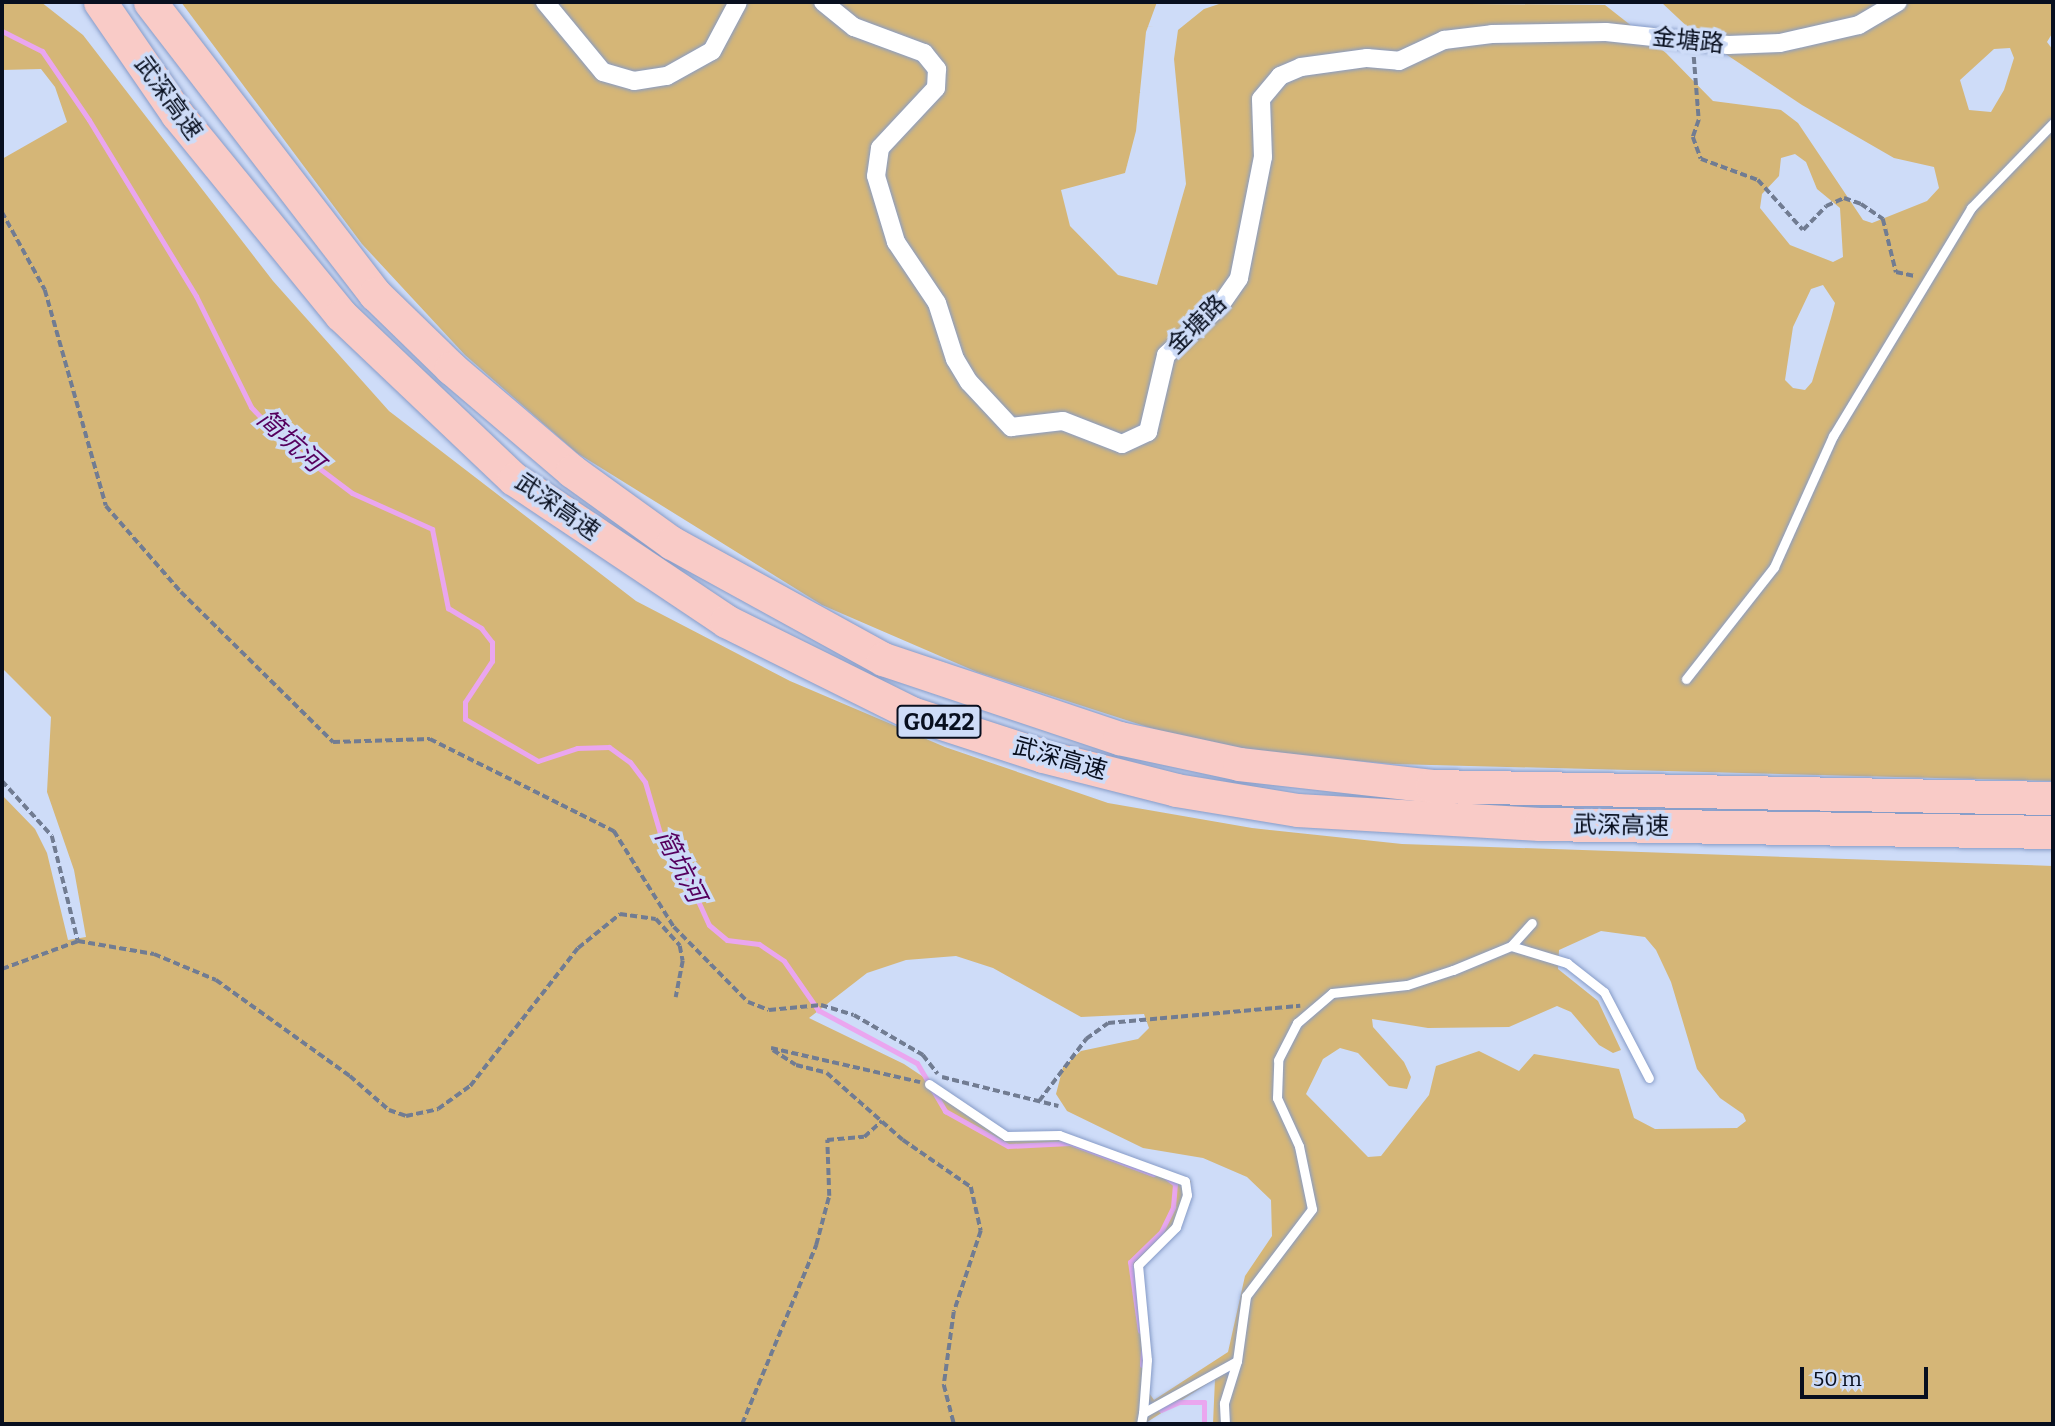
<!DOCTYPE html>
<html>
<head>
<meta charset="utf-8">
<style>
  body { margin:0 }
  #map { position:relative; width:2055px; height:1426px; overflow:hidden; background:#cedcf8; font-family:Bitter,"Noto Sans SC",serif }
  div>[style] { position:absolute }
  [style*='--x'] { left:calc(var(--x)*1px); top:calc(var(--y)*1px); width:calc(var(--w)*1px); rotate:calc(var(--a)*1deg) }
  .green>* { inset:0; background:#d5b677 }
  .stream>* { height:5px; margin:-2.5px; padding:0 2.5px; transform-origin:2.5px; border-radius:2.5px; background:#eaa6ef }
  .path>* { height:3.5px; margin-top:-1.75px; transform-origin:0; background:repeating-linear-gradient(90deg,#717c92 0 7px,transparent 0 10.5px) }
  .roads { filter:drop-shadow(0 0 2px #869bc7) drop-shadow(0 0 2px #869bc7) }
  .lane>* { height:9px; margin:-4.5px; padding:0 4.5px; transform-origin:4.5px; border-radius:4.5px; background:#fff }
  .street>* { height:18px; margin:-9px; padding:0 9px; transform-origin:9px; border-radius:9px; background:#fff }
  .highway>* { height:33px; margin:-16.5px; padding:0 16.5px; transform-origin:16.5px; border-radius:16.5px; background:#f9cbc7 }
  span { translate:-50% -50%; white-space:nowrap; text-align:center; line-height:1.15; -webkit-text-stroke:7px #cedcf8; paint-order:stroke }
  .shield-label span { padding:2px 5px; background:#cedcf8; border:2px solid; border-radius:5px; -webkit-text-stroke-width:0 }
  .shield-label { font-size:23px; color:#080f1f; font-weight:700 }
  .street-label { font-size:24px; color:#080f1f }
  .water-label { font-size:26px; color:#56005e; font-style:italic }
  .frame { position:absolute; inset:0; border:4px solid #080f1f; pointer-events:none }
  .scale { position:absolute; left:1800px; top:1367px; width:128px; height:32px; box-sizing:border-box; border:4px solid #080f1f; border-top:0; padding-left:9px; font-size:21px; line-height:24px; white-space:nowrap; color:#080f1f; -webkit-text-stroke:5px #cedcf8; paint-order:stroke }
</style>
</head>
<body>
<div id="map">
  <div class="green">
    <i style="clip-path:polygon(evenodd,2px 2px,41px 2px,83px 35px,273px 281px,389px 411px,636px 601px,790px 681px,945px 747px,1108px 803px,1252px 828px,1402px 844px,2053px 866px,2053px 1424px,1213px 1424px,1215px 1379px,1144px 1424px,2px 1424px,2px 795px,35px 829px,47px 853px,68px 940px,86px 937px,74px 870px,47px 792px,51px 717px,2px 668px,2px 159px,67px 122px,55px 87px,41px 69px,2px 70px,2px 2px,1601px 931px,1645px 937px,1656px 950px,1671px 982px,1697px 1069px,1720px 1098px,1743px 1114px,1746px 1121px,1737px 1128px,1655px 1129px,1634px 1118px,1619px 1069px,1534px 1054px,1519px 1071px,1479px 1051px,1436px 1066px,1429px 1095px,1381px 1156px,1368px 1157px,1306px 1094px,1323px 1059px,1340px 1048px,1358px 1053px,1389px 1086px,1407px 1089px,1411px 1077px,1404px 1062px,1373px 1027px,1372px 1019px,1428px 1028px,1509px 1027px,1557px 1006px,1571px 1012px,1599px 1045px,1613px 1053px,1621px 1050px,1598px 1001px,1558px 969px,1559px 950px,1601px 931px,2px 2px,956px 956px,993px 968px,1081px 1017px,1144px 1014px,1149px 1028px,1138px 1039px,1081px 1051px,1063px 1067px,1056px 1094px,1067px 1111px,1143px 1148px,1203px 1158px,1247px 1177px,1271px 1200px,1272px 1236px,1245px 1276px,1228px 1352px,1154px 1400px,1147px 1390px,1152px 1364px,1140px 1268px,1179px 1229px,1191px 1181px,1059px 1132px,1007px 1133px,904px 1064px,809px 1018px,867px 973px,906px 960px,956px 956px)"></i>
    <i style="clip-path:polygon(evenodd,181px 2px,1157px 2px,1146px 32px,1136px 131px,1125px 173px,1061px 190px,1070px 226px,1118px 275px,1157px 285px,1186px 184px,1174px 59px,1178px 30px,1204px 9px,1225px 2px,1605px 5px,1666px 53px,1713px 101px,1781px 110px,1798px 123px,1863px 220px,1872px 223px,1927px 201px,1939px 188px,1934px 167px,1894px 158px,1802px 105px,1694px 33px,1661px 2px,2053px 2px,2053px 32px,2047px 42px,2053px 50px,2053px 781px,1393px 764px,1286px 755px,1191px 741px,977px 672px,822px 605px,577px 453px,465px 355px,362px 244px,181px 2px,2010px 48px,2014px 58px,2004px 90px,1991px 112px,1969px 110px,1960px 80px,1994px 49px,2010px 48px,181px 2px,1795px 154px,1806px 162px,1817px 189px,1840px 208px,1843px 257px,1833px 262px,1790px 245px,1760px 208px,1762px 194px,1779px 176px,1781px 158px,1795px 154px,181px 2px,1823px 285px,1835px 303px,1831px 318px,1812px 382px,1805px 390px,1793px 388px,1785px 380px,1793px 327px,1811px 289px,1823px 285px)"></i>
  </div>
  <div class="stream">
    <i style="--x:2;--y:31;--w:45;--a:26.6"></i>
    <i style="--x:42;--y:51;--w:83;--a:55.7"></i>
    <i style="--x:89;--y:120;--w:206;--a:58.7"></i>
    <i style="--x:196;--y:296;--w:124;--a:63.6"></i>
    <i style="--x:251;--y:407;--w:47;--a:46.7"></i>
    <i style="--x:283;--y:441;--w:86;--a:37"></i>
    <i style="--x:352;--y:493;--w:88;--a:24.2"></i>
    <i style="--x:432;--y:529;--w:81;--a:78.6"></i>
    <i style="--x:448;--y:608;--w:39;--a:31"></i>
    <i style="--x:481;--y:628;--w:18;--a:52"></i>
    <i style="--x:492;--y:642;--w:19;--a:90"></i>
    <i style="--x:492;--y:661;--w:49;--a:123.4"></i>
    <i style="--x:465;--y:702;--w:17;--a:90"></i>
    <i style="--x:465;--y:719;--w:84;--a:29.9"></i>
    <i style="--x:538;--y:761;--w:41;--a:-18.4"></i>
    <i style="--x:577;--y:748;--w:32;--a:-2"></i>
    <i style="--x:609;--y:747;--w:26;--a:36"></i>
    <i style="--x:630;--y:762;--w:25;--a:53"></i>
    <i style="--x:645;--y:782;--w:60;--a:73.7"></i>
    <i style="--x:662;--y:840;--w:25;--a:48"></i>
    <i style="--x:679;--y:859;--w:72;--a:65.6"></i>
    <i style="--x:709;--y:925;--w:23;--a:40"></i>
    <i style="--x:727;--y:940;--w:32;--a:7"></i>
    <i style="--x:759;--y:944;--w:30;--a:34"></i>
    <i style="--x:784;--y:961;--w:60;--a:55.2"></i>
    <i style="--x:818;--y:1010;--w:112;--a:28.2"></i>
    <i style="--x:917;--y:1063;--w:56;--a:59.7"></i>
    <i style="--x:945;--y:1111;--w:72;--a:29.1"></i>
    <i style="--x:1008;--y:1146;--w:62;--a:-2.8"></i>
    <i style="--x:1070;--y:1143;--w:89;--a:20.5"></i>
    <i style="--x:1140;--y:1331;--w:70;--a:-98.2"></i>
    <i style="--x:1130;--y:1262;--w:43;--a:-44.1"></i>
    <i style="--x:1161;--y:1232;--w:28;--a:-64"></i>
    <i style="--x:1173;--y:1207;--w:23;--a:-85"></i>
    <i style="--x:1175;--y:1184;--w:11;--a:-142"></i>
    <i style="--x:1142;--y:1365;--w:14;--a:-86"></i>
    <i style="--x:1161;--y:1410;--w:20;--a:-24"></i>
    <i style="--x:1179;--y:1402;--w:25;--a:0"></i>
    <i style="--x:1204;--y:1402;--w:22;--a:90"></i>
  </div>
  <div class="path">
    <i style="--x:1694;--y:57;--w:63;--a:85.5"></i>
    <i style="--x:1699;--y:120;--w:18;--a:109"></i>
    <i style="--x:1693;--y:137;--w:23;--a:70"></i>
    <i style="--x:1701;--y:159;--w:61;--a:20.2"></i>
    <i style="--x:1758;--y:180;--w:67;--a:48"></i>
    <i style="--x:1803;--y:230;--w:33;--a:-46"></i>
    <i style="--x:1826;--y:206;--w:20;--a:-24"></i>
    <i style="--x:1844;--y:198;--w:18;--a:19"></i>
    <i style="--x:1861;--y:204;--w:27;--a:34"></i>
    <i style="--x:1883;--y:219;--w:55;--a:76.2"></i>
    <i style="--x:1896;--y:272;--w:19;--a:12"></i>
    <i style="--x:2;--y:212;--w:89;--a:61.1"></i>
    <i style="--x:45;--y:290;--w:224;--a:74.2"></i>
    <i style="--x:106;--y:506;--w:114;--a:48.9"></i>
    <i style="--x:181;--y:592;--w:214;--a:44.6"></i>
    <i style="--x:333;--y:742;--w:97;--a:-1.8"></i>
    <i style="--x:430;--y:739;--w:206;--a:26.6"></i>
    <i style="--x:614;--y:831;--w:113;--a:58"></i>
    <i style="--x:674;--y:927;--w:105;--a:45.4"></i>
    <i style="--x:748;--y:1002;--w:22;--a:21"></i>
    <i style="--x:769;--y:1010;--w:52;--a:-5.5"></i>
    <i style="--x:821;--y:1005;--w:34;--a:17"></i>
    <i style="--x:854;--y:1015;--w:80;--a:30.1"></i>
    <i style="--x:923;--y:1055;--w:24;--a:52"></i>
    <i style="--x:2;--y:781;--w:74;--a:47.7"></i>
    <i style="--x:52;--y:836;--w:108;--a:76.1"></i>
    <i style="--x:2;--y:969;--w:81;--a:-20.2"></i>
    <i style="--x:78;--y:941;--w:77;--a:9.7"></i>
    <i style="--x:154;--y:954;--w:67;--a:22.8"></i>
    <i style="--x:216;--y:980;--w:165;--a:35.6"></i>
    <i style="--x:350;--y:1076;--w:52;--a:41.1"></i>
    <i style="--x:389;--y:1110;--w:18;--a:19"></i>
    <i style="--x:406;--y:1116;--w:33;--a:-12"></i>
    <i style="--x:438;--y:1109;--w:39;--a:-36"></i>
    <i style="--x:470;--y:1086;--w:175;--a:-52"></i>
    <i style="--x:578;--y:948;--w:54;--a:-39"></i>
    <i style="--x:620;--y:914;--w:36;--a:8"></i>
    <i style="--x:656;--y:919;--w:36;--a:48"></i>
    <i style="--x:680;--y:946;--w:15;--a:79"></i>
    <i style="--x:683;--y:961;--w:37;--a:101"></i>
    <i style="--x:771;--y:1048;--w:153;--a:12.9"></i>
    <i style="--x:773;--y:1050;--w:27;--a:33"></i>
    <i style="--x:796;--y:1065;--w:32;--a:14"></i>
    <i style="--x:827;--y:1073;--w:101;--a:41.4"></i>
    <i style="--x:903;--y:1140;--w:83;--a:34.7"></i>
    <i style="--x:971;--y:1187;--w:45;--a:77.2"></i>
    <i style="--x:981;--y:1231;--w:85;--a:108.4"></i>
    <i style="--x:954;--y:1312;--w:74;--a:97.8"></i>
    <i style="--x:944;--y:1385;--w:40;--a:75.6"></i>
    <i style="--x:942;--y:1077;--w:120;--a:14"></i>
    <i style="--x:1039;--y:1101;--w:78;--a:-52.8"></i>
    <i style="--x:1086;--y:1039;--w:27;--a:-36"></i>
    <i style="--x:1108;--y:1023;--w:193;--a:-5.1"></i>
    <i style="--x:602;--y:1424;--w:16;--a:0"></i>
    <i style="--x:742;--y:1424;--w:194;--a:-67.5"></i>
    <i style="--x:816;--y:1245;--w:51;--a:-75.1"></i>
    <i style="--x:829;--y:1196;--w:56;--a:-92"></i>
    <i style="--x:827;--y:1140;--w:37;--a:-5"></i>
    <i style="--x:864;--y:1137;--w:24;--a:-42"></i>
  </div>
  <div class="roads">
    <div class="lane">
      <i style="--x:1686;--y:679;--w:142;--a:-51.8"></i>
      <i style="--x:1774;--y:567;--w:144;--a:-65.8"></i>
      <i style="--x:1833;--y:436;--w:267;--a:-58.8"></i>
      <i style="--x:1971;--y:208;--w:118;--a:-46"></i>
      <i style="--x:1511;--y:946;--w:59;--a:16.9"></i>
      <i style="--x:1567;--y:963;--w:47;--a:38.1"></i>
      <i style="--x:1604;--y:992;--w:97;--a:62.4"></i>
      <i style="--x:929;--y:1084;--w:93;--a:34"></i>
      <i style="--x:1006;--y:1136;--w:53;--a:-1.1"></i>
      <i style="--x:1059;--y:1135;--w:134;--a:20.1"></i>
      <i style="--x:1185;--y:1181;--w:14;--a:82"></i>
      <i style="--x:1187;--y:1195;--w:34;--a:109"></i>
      <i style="--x:1176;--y:1227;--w:54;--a:135"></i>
      <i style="--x:1138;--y:1265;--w:95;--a:84.6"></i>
      <i style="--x:1147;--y:1360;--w:53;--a:94.3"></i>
      <i style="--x:1143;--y:1413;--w:107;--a:-29"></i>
      <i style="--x:1237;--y:1361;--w:66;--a:-82.1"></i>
      <i style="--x:1246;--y:1296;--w:109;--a:-52.8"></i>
      <i style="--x:1312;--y:1209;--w:64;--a:-101.7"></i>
      <i style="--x:1299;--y:1146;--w:53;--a:-114.6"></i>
      <i style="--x:1277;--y:1098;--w:38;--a:-88"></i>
      <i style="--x:1278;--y:1060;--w:42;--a:-62.8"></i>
      <i style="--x:1297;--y:1023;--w:46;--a:-40.6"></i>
      <i style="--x:1332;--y:993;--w:75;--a:-6.1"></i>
      <i style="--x:1407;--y:985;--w:48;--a:-18.1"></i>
      <i style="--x:1453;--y:970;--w:63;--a:-22.5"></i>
      <i style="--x:1511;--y:946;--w:31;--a:-48"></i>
      <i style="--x:1141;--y:1424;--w:11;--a:-80"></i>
      <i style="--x:1225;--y:1424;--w:21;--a:-93"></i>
      <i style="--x:1224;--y:1403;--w:44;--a:-72.8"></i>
    </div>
    <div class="street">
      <i style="--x:545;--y:2;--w:91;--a:50.4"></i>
      <i style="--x:603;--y:72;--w:32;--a:16"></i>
      <i style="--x:634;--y:81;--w:33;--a:-9"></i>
      <i style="--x:667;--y:76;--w:51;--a:-29.1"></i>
      <i style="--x:712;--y:51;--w:55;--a:-62"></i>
      <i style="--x:823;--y:2;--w:40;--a:39"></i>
      <i style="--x:854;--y:27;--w:75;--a:20.4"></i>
      <i style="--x:924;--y:53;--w:21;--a:51"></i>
      <i style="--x:937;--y:69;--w:19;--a:93"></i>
      <i style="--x:936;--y:88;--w:82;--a:133"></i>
      <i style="--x:880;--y:148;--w:28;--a:98"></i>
      <i style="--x:876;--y:176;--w:69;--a:73.1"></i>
      <i style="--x:896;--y:242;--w:73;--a:56.1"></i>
      <i style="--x:937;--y:303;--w:59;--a:72.2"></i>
      <i style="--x:955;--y:359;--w:27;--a:59"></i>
      <i style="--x:969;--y:382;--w:62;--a:47"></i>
      <i style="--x:1011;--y:427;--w:52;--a:-6.6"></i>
      <i style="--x:1063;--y:421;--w:63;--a:21.3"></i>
      <i style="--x:1122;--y:444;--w:29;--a:-25"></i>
      <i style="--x:1148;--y:432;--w:79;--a:-76.8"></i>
      <i style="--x:1166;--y:355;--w:72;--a:-42.2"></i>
      <i style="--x:1219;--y:307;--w:35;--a:-55"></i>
      <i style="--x:1239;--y:278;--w:123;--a:-78.8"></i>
      <i style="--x:1263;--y:157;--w:58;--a:-92"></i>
      <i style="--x:1261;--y:99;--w:30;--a:-50"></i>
      <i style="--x:1280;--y:76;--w:23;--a:-23"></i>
      <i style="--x:1301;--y:67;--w:67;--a:-7.8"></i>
      <i style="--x:1367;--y:58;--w:32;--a:5"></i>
      <i style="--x:1399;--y:61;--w:50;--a:-25"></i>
      <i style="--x:1444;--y:40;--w:48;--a:-7.1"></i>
      <i style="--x:1492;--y:34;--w:114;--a:-1"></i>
      <i style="--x:1606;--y:32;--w:123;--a:6.1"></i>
      <i style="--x:1728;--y:45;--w:52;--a:-2.2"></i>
      <i style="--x:1780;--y:43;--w:81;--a:-12.8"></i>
      <i style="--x:1859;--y:25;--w:45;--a:-30.5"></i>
    </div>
    <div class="highway">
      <i style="--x:100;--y:2;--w:136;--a:55.5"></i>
      <i style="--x:177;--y:114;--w:259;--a:50.8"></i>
      <i style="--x:341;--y:315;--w:238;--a:43.5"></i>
      <i style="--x:514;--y:479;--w:255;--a:33.8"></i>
      <i style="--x:726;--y:621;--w:207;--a:26.4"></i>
      <i style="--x:911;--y:713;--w:139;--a:18"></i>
      <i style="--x:1043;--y:756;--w:137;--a:14.3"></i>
      <i style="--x:1176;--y:790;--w:123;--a:9.4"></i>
      <i style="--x:1297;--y:810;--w:243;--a:3.3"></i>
      <i style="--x:1540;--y:824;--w:513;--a:0.89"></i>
      <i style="--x:150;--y:2;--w:369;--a:52.4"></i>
      <i style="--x:375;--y:294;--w:106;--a:44.2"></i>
      <i style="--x:451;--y:368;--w:159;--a:40.4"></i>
      <i style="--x:572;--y:471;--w:123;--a:35.8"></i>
      <i style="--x:672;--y:543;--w:241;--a:28.8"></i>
      <i style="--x:883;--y:659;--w:249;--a:18.5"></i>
      <i style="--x:1119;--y:738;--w:123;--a:12.2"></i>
      <i style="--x:1239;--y:764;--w:194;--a:6.5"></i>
      <i style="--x:1432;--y:786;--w:621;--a:1.11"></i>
    </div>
  </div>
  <div class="shield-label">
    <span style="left:939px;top:722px">G0422</span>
  </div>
  <div class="street-label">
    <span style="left:1688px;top:41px;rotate:6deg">金塘路</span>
    <span style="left:168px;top:98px;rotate:54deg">武深高速</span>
    <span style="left:1197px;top:325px;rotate:-45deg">金塘路</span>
    <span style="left:557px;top:507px;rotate:35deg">武深高速</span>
    <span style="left:1060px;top:759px;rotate:16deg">武深高速</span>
    <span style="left:1621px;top:826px;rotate:1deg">武深高速</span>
  </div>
  <div class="water-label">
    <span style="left:290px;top:441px;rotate:42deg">简坑河</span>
    <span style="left:680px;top:866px;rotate:63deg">简坑河</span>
  </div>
  <div class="frame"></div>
  <div class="scale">50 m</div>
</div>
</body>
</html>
